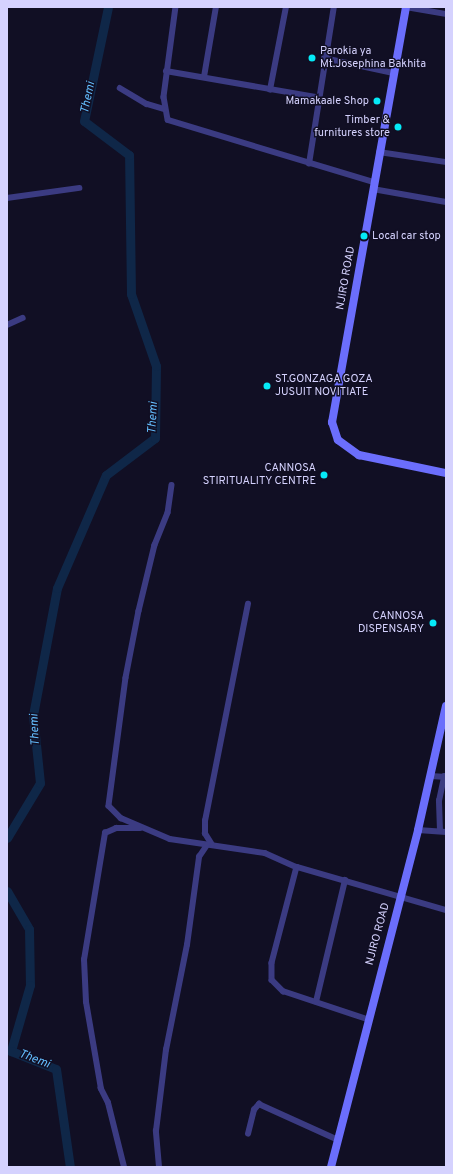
<!DOCTYPE html>
<html>
<head>
<meta charset="utf-8">
<style>
  body { margin:0 }
  #map { position:relative; width:453px; height:1174px; overflow:hidden; background:#110f24; font-family:Overpass,sans-serif }
  div>[style] { position:absolute }
  [style*='--x'] { left:calc(var(--x)*1px); top:calc(var(--y)*1px); width:calc(var(--w)*1px); rotate:calc(var(--a)*1deg) }
  .river>* { height:9px; margin:-4.5px; padding:0 4.5px; transform-origin:4.5px; border-radius:4.5px; background:#0f2748 }
  .street>* { height:5.5px; margin:-2.75px; padding:0 2.75px; transform-origin:2.75px; border-radius:2.75px; background:#3b3b82 }
  .secondary>* { height:8px; margin:-4px; padding:0 4px; transform-origin:4px; border-radius:4px; background:#6b6efc }
  .dots>* { width:11px; height:11px; translate:-50% -50%; box-sizing:border-box; border:2px solid #110f24; border-radius:50% }
  span { translate:-50% -50%; white-space:nowrap; text-align:center; line-height:1.15; -webkit-text-stroke:3px #110f24; paint-order:stroke }
  .poi-label { font-size:11px; color:#d5d2fe }
  .left { translate:0 -50%; text-align:left }
  .right { translate:-100% -50%; text-align:right }
  .street-label { font-size:11px; color:#d5d2fe }
  .water-label { font-size:12px; color:#63bcfc; font-style:italic }
  .frame { position:absolute; inset:0; border:8px solid #d5d2fe; pointer-events:none }
</style>
</head>
<body>
<div id="map">
  <div class="river">
    <i style="--x:7;--y:838;--w:64;--a:-59"></i>
    <i style="--x:40;--y:783;--w:68;--a:-95.9"></i>
    <i style="--x:33;--y:715;--w:129;--a:-79.3"></i>
    <i style="--x:57;--y:588;--w:123;--a:-66.6"></i>
    <i style="--x:106;--y:475;--w:61;--a:-37.1"></i>
    <i style="--x:155;--y:438;--w:72;--a:-89.2"></i>
    <i style="--x:156;--y:366;--w:76;--a:-109.1"></i>
    <i style="--x:131;--y:294;--w:139;--a:-90.8"></i>
    <i style="--x:129;--y:155;--w:56;--a:-142.9"></i>
    <i style="--x:84;--y:121;--w:116;--a:-78.1"></i>
    <i style="--x:7;--y:891;--w:44;--a:59.9"></i>
    <i style="--x:29;--y:929;--w:56;--a:89"></i>
    <i style="--x:30;--y:985;--w:69;--a:106.1"></i>
    <i style="--x:11;--y:1051;--w:48;--a:21.8"></i>
    <i style="--x:56;--y:1069;--w:99;--a:81.9"></i>
  </div>
  <div class="street">
    <i style="--x:176;--y:7;--w:91;--a:97.6"></i>
    <i style="--x:164;--y:97;--w:23;--a:80"></i>
    <i style="--x:168;--y:120;--w:214;--a:16.8"></i>
    <i style="--x:406;--y:7;--w:41;--a:9.9"></i>
    <i style="--x:324;--y:58;--w:72;--a:12.1"></i>
    <i style="--x:166;--y:71;--w:153;--a:9.8"></i>
    <i style="--x:204;--y:77;--w:71;--a:-80.3"></i>
    <i style="--x:120;--y:88;--w:31;--a:31"></i>
    <i style="--x:147;--y:104;--w:18;--a:16"></i>
    <i style="--x:270;--y:90;--w:85;--a:-79.1"></i>
    <i style="--x:379;--y:152;--w:68;--a:8.5"></i>
    <i style="--x:309;--y:164;--w:159;--a:-81"></i>
    <i style="--x:373;--y:189;--w:74;--a:10.1"></i>
    <i style="--x:7;--y:198;--w:73;--a:-7.9"></i>
    <i style="--x:7;--y:325;--w:17;--a:-24"></i>
    <i style="--x:172;--y:485;--w:28;--a:98"></i>
    <i style="--x:168;--y:513;--w:35;--a:112"></i>
    <i style="--x:155;--y:545;--w:68;--a:103.6"></i>
    <i style="--x:139;--y:611;--w:68;--a:101"></i>
    <i style="--x:126;--y:678;--w:129;--a:97.6"></i>
    <i style="--x:109;--y:806;--w:17;--a:45"></i>
    <i style="--x:121;--y:818;--w:53;--a:23.2"></i>
    <i style="--x:170;--y:839;--w:96;--a:8.4"></i>
    <i style="--x:265;--y:853;--w:35;--a:24"></i>
    <i style="--x:297;--y:867;--w:155;--a:16.1"></i>
    <i style="--x:431;--y:776;--w:15;--a:4"></i>
    <i style="--x:418;--y:830;--w:28;--a:4"></i>
    <i style="--x:440;--y:831;--w:30;--a:-92"></i>
    <i style="--x:439;--y:801;--w:25;--a:-78"></i>
    <i style="--x:212;--y:845;--w:13;--a:-122"></i>
    <i style="--x:205;--y:834;--w:13;--a:-90"></i>
    <i style="--x:205;--y:821;--w:221;--a:-78.8"></i>
    <i style="--x:297;--y:867;--w:99;--a:104.6"></i>
    <i style="--x:272;--y:963;--w:17;--a:90"></i>
    <i style="--x:272;--y:980;--w:16;--a:45"></i>
    <i style="--x:283;--y:991;--w:89;--a:18.4"></i>
    <i style="--x:316;--y:1002;--w:125;--a:-76.6"></i>
    <i style="--x:248;--y:1134;--w:25;--a:-76"></i>
    <i style="--x:254;--y:1110;--w:8;--a:-50"></i>
    <i style="--x:259;--y:1104;--w:85;--a:24.4"></i>
    <i style="--x:124;--y:1167;--w:66;--a:-104"></i>
    <i style="--x:108;--y:1103;--w:16;--a:-117"></i>
    <i style="--x:101;--y:1089;--w:88;--a:-99.8"></i>
    <i style="--x:86;--y:1002;--w:42;--a:-92.7"></i>
    <i style="--x:84;--y:960;--w:129;--a:-80.6"></i>
    <i style="--x:105;--y:833;--w:12;--a:-24"></i>
    <i style="--x:116;--y:828;--w:24;--a:0"></i>
    <i style="--x:159;--y:1167;--w:36;--a:-95"></i>
    <i style="--x:156;--y:1131;--w:82;--a:-83"></i>
    <i style="--x:166;--y:1050;--w:107;--a:-78.7"></i>
    <i style="--x:187;--y:945;--w:89;--a:-82.2"></i>
    <i style="--x:199;--y:857;--w:14;--a:-56"></i>
  </div>
  <div class="secondary">
    <i style="--x:406;--y:7;--w:422;--a:100.1"></i>
    <i style="--x:332;--y:422;--w:19;--a:72"></i>
    <i style="--x:338;--y:440;--w:26;--a:36"></i>
    <i style="--x:359;--y:455;--w:89;--a:11.7"></i>
    <i style="--x:331;--y:1167;--w:348;--a:-75.5"></i>
    <i style="--x:418;--y:830;--w:127;--a:-77.3"></i>
  </div>
  <div class="dots">
    <i style="left:312px;top:58px;background:#05eaf7"></i>
    <i style="left:377px;top:101px;background:#05eaf7"></i>
    <i style="left:398px;top:127px;background:#05eaf7"></i>
    <i style="left:364px;top:236px;background:#05eaf7"></i>
    <i style="left:267px;top:386px;background:#05eaf7"></i>
    <i style="left:324px;top:475px;background:#05eaf7"></i>
    <i style="left:433px;top:623px;background:#05eaf7"></i>
  </div>
  <div class="poi-label">
    <span class="left" style="left:320px;top:58px">Parokia ya<br>Mt.Josephina Bakhita</span>
    <span class="right" style="left:369px;top:101px">Mamakaale Shop</span>
    <span class="right" style="left:390px;top:127px">Timber &amp;<br>furnitures store</span>
    <span class="left" style="left:372px;top:236px">Local car stop</span>
    <span class="left" style="left:275px;top:386px">ST.GONZAGA GOZA<br>JUSUIT NOVITIATE</span>
    <span class="right" style="left:316px;top:475px">CANNOSA<br>STIRITUALITY CENTRE</span>
    <span class="right" style="left:424px;top:623px">CANNOSA<br>DISPENSARY</span>
  </div>
  <div class="street-label">
    <span style="left:346px;top:278px;rotate:-80deg">NJIRO ROAD</span>
    <span style="left:378px;top:934px;rotate:-75deg">NJIRO ROAD</span>
  </div>
  <div class="water-label">
    <span style="left:89px;top:98px;rotate:-78deg">Themi</span>
    <span style="left:154px;top:418px;rotate:-87deg">Themi</span>
    <span style="left:36px;top:730px;rotate:-93deg">Themi</span>
    <span style="left:34px;top:1060px;rotate:21deg">Themi</span>
  </div>
  <div class="frame"></div>
</div>
</body>
</html>
